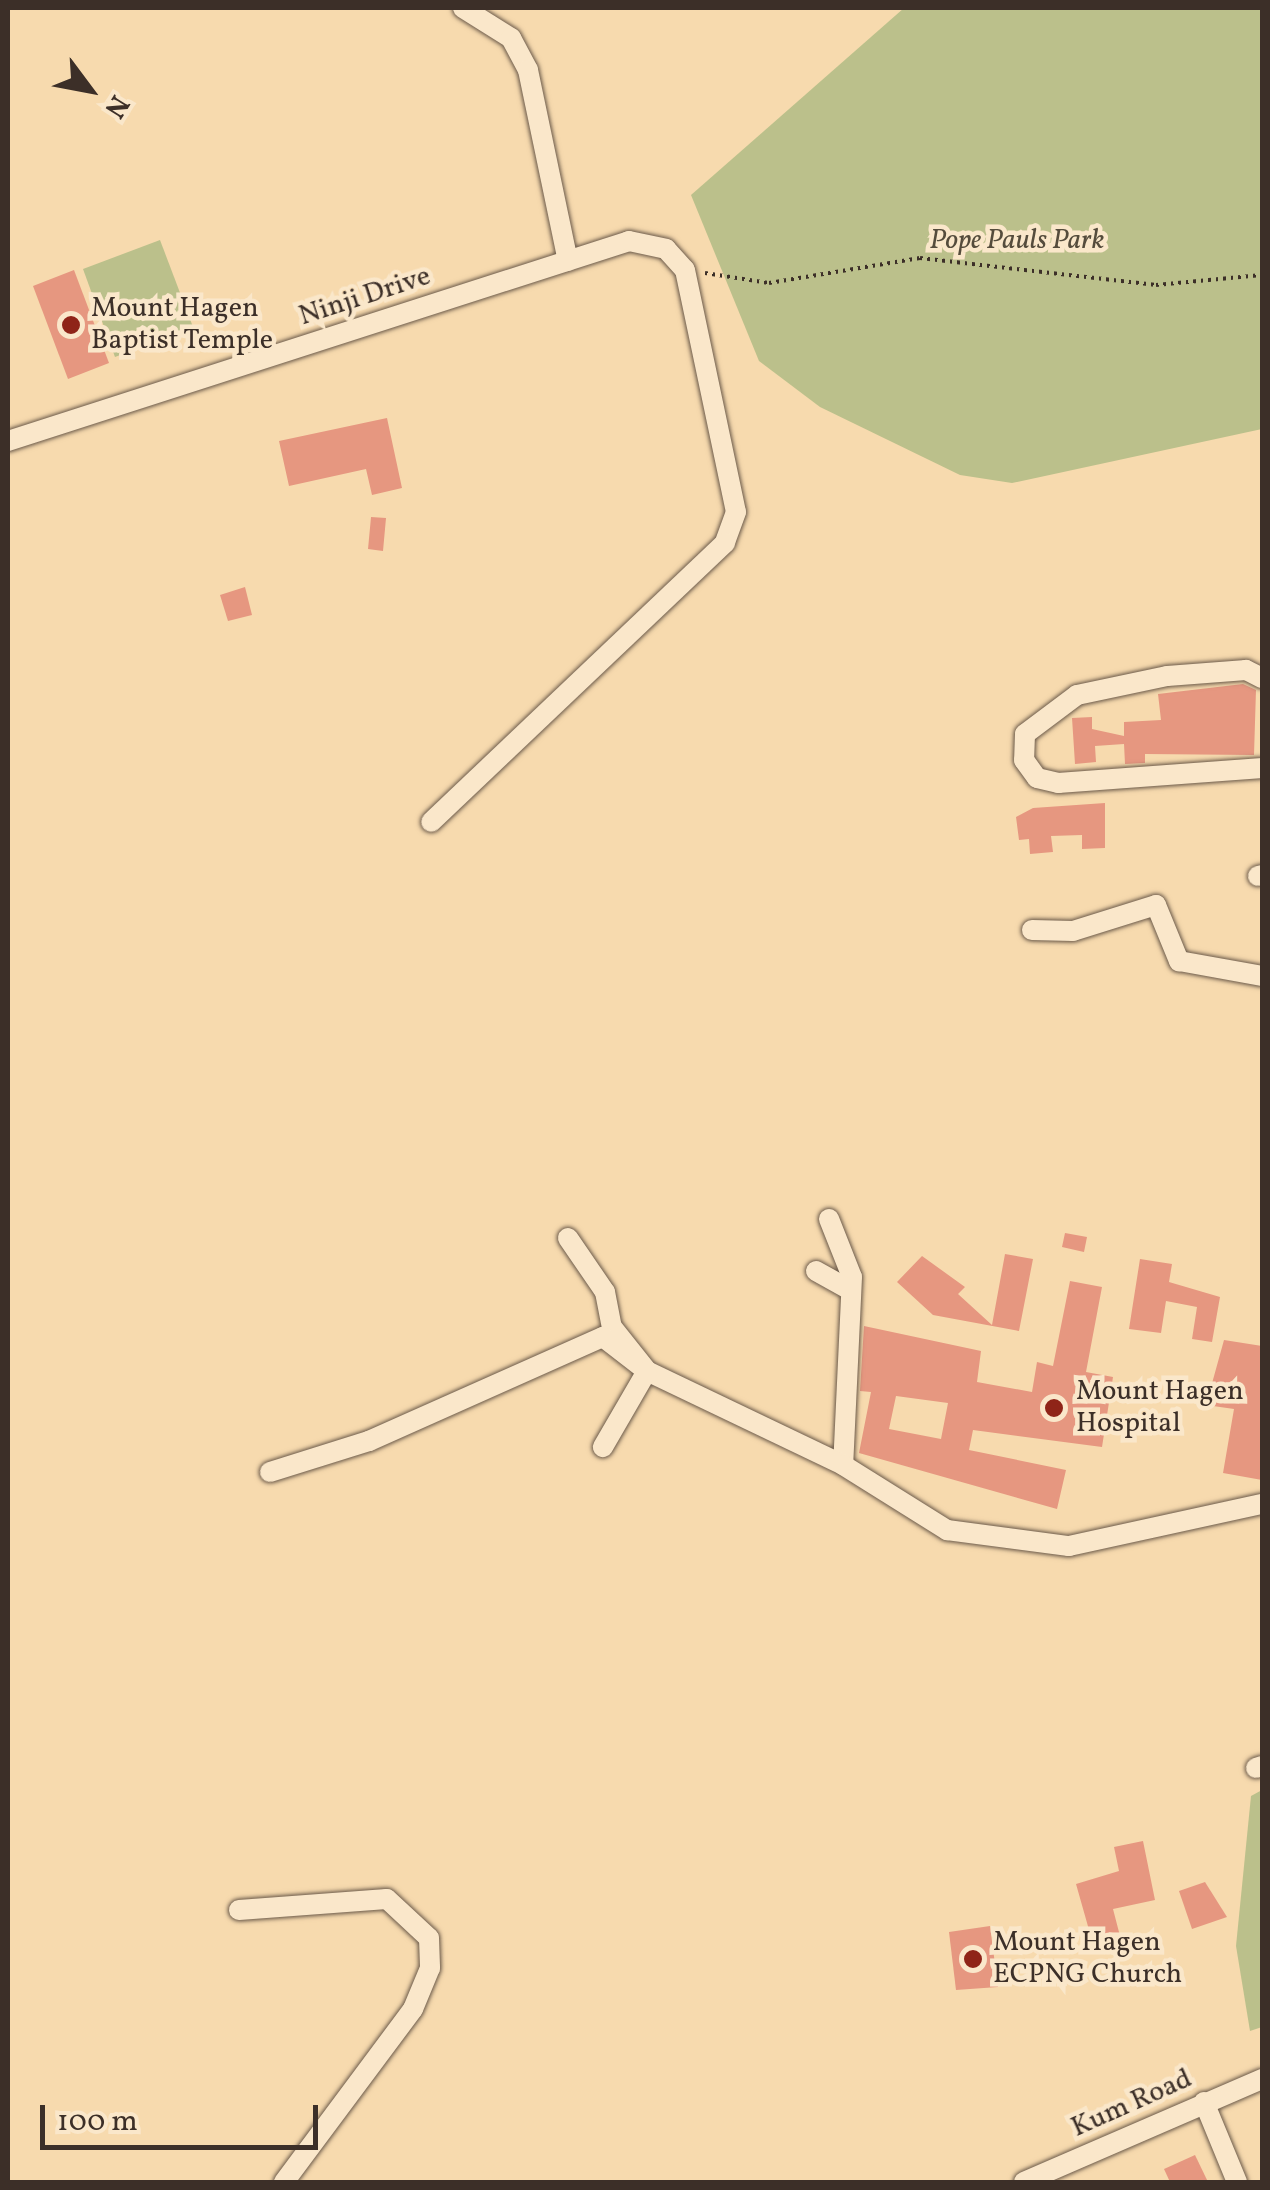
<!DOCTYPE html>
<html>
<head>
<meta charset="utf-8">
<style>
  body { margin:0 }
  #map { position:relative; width:1270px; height:2190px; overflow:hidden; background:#f7daae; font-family:Vollkorn,serif }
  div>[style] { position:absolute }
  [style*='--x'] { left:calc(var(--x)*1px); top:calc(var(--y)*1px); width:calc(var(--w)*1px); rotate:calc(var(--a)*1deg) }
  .green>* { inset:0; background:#bbc08b }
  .building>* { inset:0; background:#e69780 }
  .path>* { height:4px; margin-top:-2px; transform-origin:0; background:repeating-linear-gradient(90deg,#3c2f28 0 2.5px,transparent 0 7.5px) }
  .roads { filter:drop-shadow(0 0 2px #6b5a4a) drop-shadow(0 0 2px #6b5a4a) }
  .minor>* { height:20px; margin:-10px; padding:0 10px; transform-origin:10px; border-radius:10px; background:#fae7ca }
  .dots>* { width:28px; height:28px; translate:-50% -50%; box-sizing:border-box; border:5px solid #fae7ca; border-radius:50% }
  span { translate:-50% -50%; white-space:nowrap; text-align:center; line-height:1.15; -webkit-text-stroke:9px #fae7ca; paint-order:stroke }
  .park-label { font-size:28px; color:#554c3c; font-style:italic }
  .street-label { font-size:28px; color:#3c2f28 }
  .poi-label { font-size:28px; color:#3c2f28 }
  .left { translate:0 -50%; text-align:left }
  .frame { position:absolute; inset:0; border:10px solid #3c2f28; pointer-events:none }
  .north { position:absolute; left:40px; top:40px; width:100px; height:100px; -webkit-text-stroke:8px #fae7ca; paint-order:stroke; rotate:122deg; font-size:28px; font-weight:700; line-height:40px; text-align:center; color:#3c2f28 }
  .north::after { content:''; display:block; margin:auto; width:35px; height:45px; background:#3c2f28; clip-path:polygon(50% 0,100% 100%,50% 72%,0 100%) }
  .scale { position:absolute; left:40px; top:2105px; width:278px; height:45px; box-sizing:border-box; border:5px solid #3c2f28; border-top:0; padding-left:12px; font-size:30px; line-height:35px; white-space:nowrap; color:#3c2f28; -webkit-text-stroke:8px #fae7ca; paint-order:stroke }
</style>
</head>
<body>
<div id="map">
  <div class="green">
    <i style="clip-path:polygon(904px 8px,1262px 8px,1262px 429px,1012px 483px,960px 475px,820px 407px,759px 361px,691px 195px)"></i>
    <i style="clip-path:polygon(160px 240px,193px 327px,115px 357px,83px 269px)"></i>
    <i style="clip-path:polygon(1262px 1790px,1262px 2027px,1250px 2031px,1236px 1946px,1251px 1796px)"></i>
  </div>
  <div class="building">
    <i style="clip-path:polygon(74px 270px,109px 363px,68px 379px,33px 286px)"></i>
    <i style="clip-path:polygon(387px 418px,402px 488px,372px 495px,366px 469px,289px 486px,279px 441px)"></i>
    <i style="clip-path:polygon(371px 517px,386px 518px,383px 551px,368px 549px)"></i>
    <i style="clip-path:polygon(245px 587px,252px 615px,228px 621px,220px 595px)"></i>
    <i style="clip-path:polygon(1243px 684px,1256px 690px,1254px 755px,1145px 754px,1145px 763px,1125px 764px,1124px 744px,1095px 746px,1096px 762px,1075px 764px,1072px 718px,1092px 717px,1092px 729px,1124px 736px,1124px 722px,1161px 720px,1158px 694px)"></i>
    <i style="clip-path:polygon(1105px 803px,1105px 848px,1082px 849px,1082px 835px,1051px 836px,1053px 852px,1030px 854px,1029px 839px,1019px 840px,1016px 817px,1033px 808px)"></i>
    <i style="clip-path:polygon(1065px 1233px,1087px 1237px,1084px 1252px,1062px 1247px)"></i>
    <i style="clip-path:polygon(1005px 1254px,1033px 1259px,1019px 1331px,933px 1315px,897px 1282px,922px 1256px,965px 1287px,958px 1294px,992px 1325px)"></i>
    <i style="clip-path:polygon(1140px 1259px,1172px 1264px,1169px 1282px,1220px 1297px,1212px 1342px,1192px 1339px,1197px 1307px,1166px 1301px,1161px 1333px,1129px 1329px)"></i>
    <i style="clip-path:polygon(evenodd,1070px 1281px,1102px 1287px,1086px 1372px,1113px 1377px,1102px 1447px,973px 1430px,969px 1450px,1066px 1470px,1057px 1509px,859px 1453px,871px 1392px,860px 1391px,864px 1326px,981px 1351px,977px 1382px,1032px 1392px,1037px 1362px,1053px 1366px,1070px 1281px,896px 1396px,948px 1403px,941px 1439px,889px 1429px,896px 1396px)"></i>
    <i style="clip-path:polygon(1224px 1340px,1262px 1346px,1262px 1480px,1223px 1473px,1234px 1409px,1206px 1405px)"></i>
    <i style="clip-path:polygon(1143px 1841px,1155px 1900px,1113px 1909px,1120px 1936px,1093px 1944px,1076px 1884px,1119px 1871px,1114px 1847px)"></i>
    <i style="clip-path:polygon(1205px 1882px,1227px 1917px,1192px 1929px,1179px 1891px)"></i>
    <i style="clip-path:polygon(990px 1926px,998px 1987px,956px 1990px,949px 1932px)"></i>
    <i style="clip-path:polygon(1195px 2155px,1208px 2182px,1170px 2182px,1164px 2169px)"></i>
  </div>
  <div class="path">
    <i style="--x:705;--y:273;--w:65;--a:8.9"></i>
    <i style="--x:769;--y:283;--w:153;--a:-9.4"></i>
    <i style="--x:920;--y:258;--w:238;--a:6.5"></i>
    <i style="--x:1156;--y:285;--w:106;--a:-5.4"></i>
  </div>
  <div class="roads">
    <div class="minor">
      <i style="--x:463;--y:8;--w:57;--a:32"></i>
      <i style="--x:511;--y:38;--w:36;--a:62"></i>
      <i style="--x:528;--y:70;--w:195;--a:78.2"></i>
      <i style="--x:8;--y:441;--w:652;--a:-17.85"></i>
      <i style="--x:629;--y:241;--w:38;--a:12"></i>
      <i style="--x:666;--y:249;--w:28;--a:48"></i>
      <i style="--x:685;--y:270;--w:247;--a:78.1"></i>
      <i style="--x:736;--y:512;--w:33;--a:110"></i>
      <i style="--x:725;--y:543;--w:405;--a:136.5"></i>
      <i style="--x:1262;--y:678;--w:18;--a:-153"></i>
      <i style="--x:1246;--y:670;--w:79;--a:175.7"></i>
      <i style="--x:1167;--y:676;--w:92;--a:168.1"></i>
      <i style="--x:1077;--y:695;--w:65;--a:143.1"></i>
      <i style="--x:1025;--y:734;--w:26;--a:92"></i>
      <i style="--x:1024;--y:760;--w:22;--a:54"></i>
      <i style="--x:1037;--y:778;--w:22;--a:13"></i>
      <i style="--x:1058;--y:783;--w:205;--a:-4.2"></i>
      <i style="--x:1258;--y:876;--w:4;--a:-14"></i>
      <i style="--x:1032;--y:930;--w:41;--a:1.4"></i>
      <i style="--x:1073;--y:931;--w:87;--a:-17.4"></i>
      <i style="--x:1156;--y:905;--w:61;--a:67.7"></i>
      <i style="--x:1179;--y:961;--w:84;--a:10.2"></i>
      <i style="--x:829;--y:1219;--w:62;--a:68.4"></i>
      <i style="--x:852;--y:1277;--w:188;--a:92.7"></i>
      <i style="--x:568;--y:1238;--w:65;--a:55.6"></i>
      <i style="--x:605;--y:1292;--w:36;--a:79"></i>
      <i style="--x:612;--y:1327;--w:56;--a:51.5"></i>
      <i style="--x:647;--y:1371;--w:217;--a:25.6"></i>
      <i style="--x:843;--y:1465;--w:123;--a:32"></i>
      <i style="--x:947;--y:1530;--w:123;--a:7.5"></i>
      <i style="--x:1069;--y:1546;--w:198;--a:-12.3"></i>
      <i style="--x:816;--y:1271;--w:37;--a:29"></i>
      <i style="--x:270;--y:1472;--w:104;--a:-17.4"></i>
      <i style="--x:369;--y:1441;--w:256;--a:-24"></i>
      <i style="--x:603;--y:1337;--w:56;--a:37.7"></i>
      <i style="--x:647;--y:1371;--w:88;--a:120.1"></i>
      <i style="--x:1256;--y:1768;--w:6;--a:-18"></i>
      <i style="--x:239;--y:1910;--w:148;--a:-4.3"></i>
      <i style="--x:387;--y:1899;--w:57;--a:42.9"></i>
      <i style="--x:429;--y:1938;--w:30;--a:88"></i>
      <i style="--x:430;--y:1968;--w:44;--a:112.5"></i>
      <i style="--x:413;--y:2009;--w:216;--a:126.7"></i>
      <i style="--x:1204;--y:2102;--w:87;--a:67.6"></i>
      <i style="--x:1024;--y:2182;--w:259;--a:-23.4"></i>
    </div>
  </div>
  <div class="dots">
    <i style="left:71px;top:325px;background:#8f2418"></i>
    <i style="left:1054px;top:1408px;background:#8f2418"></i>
    <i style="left:973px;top:1959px;background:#8f2418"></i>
  </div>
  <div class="park-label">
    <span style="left:1017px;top:241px">Pope Pauls Park</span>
  </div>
  <div class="street-label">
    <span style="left:365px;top:297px;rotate:-18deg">Ninji Drive</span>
    <span style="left:1132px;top:2104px;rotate:-24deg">Kum Road</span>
  </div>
  <div class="poi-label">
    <span class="left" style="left:91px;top:325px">Mount Hagen<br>Baptist Temple</span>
    <span class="left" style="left:1076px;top:1408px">Mount Hagen<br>Hospital</span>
    <span class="left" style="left:993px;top:1959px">Mount Hagen<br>ECPNG Church</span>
  </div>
  <div class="frame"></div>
  <div class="north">N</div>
  <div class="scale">100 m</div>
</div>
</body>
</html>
